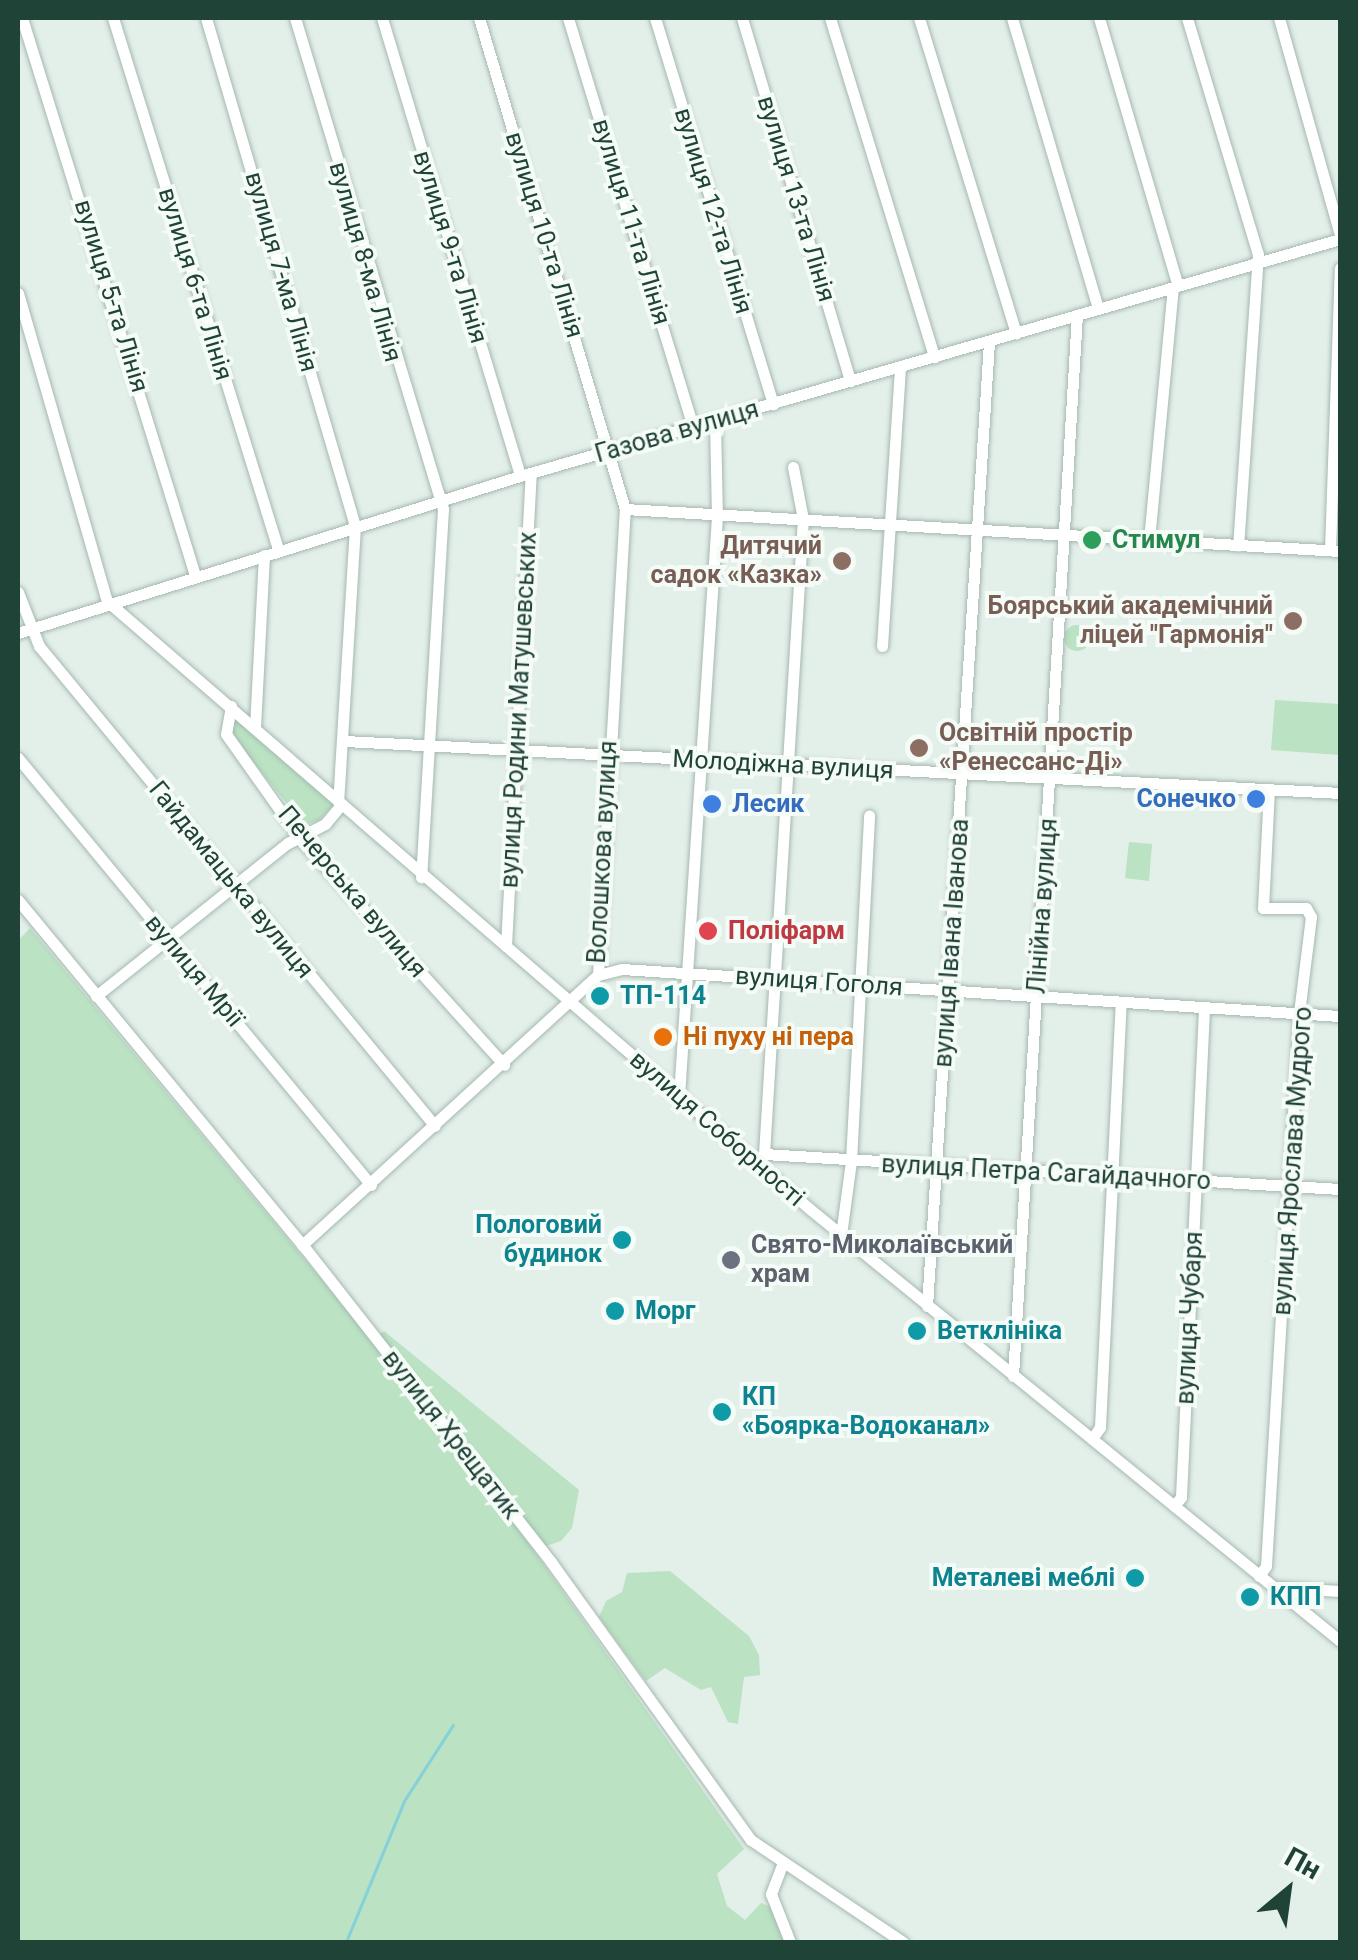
<!DOCTYPE html>
<html>
<head>
<meta charset="utf-8">
<style>
  body { margin:0 }
  #map { position:relative; width:1358px; height:1960px; overflow:hidden; background:#e3efe9; font-family:Roboto,sans-serif }
  div>[style] { position:absolute }
  [style*='--x'] { left:calc(var(--x)*1px); top:calc(var(--y)*1px); width:calc(var(--w)*1px); rotate:calc(var(--a)*1deg) }
  .green>* { inset:0; background:#bae2c3 }
  .round { border-radius:50% }
  .stream>* { height:2.5px; margin:-1.25px; padding:0 1.25px; transform-origin:1.25px; border-radius:1.25px; background:#85d1da }
  .roads { filter:drop-shadow(0 0 2px #a5b8b0) drop-shadow(0 0 2px #a5b8b0) }
  .minor>* { height:11px; margin:-5.5px; padding:0 5.5px; transform-origin:5.5px; border-radius:5.5px; background:#fff }
  .dots>* { width:28px; height:28px; translate:-50% -50%; box-sizing:border-box; border:5px solid #f5fbf7; border-radius:50% }
  span { translate:-50% -50%; white-space:nowrap; text-align:center; line-height:1.15; -webkit-text-stroke:8px #f5fbf7; paint-order:stroke }
  .street-label { font-size:25px; color:#204338 }
  .leisure-label { font-size:25px; color:#27864d; font-weight:700 }
  .left { translate:0 -50%; text-align:left }
  .education-label { font-size:25px; color:#785e54; font-weight:700 }
  .right { translate:-100% -50%; text-align:right }
  .shop-label { font-size:25px; color:#366cbe; font-weight:700 }
  .health-label { font-size:25px; color:#be3a42; font-weight:700 }
  .culture-label { font-size:25px; color:#0d838f; font-weight:700 }
  .food-label { font-size:25px; color:#c56008; font-weight:700 }
  .worship-label { font-size:25px; color:#5b616d; font-weight:700 }
  .frame { position:absolute; inset:0; border:20px solid #204338; pointer-events:none }
  .north { position:absolute; left:1238px; top:1840px; width:100px; height:100px; -webkit-text-stroke:8px #f5fbf7; paint-order:stroke; rotate:29deg; font-size:28px; font-weight:700; line-height:40px; text-align:center; color:#204338 }
  .north::after { content:''; display:block; margin:auto; width:35px; height:45px; background:#204338; clip-path:polygon(50% 0,100% 100%,50% 72%,0 100%) }
</style>
</head>
<body>
<div id="map">
  <div class="green">
    <i class="round" style="left:1064px;top:625px;width:26px;height:26px"></i>
    <i style="clip-path:polygon(1275px 700px,1340px 704px,1340px 755px,1271px 750px)"></i>
    <i style="clip-path:polygon(233px 717px,334px 805px,319px 820px,304px 825px,230px 733px)"></i>
    <i style="clip-path:polygon(1129px 842px,1152px 844px,1149px 881px,1125px 878px)"></i>
    <i style="clip-path:polygon(30px 928px,466px 1454px,744px 1849px,717px 1874px,727px 1906px,745px 1920px,761px 1903px,780px 1911px,797px 1942px,18px 1942px,18px 941px)"></i>
    <i style="clip-path:polygon(384px 1331px,579px 1490px,572px 1528px,561px 1541px,546px 1546px,380px 1334px)"></i>
    <i style="clip-path:polygon(670px 1571px,749px 1636px,759px 1655px,760px 1675px,744px 1677px,738px 1724px,728px 1722px,711px 1687px,701px 1690px,665px 1668px,646px 1681px,599px 1617px,606px 1601px,622px 1592px,627px 1573px)"></i>
  </div>
  <div class="stream">
    <i style="--x:346;--y:1942;--w:152;--a:-67.6"></i>
    <i style="--x:404;--y:1801;--w:90;--a:-57.2"></i>
  </div>
  <div class="roads">
    <div class="minor">
      <i style="--x:22;--y:18;--w:583;--a:72.75"></i>
      <i style="--x:113;--y:18;--w:556;--a:72.74"></i>
      <i style="--x:206;--y:18;--w:529;--a:73.65"></i>
      <i style="--x:355;--y:526;--w:276;--a:93.5"></i>
      <i style="--x:295;--y:18;--w:513;--a:73.23"></i>
      <i style="--x:443;--y:509;--w:369;--a:93.4"></i>
      <i style="--x:382;--y:18;--w:478;--a:73.2"></i>
      <i style="--x:568;--y:18;--w:428;--a:73"></i>
      <i style="--x:655;--y:18;--w:404;--a:73"></i>
      <i style="--x:742;--y:18;--w:379;--a:73.4"></i>
      <i style="--x:830;--y:18;--w:355;--a:72.9"></i>
      <i style="--x:919;--y:18;--w:330;--a:72.9"></i>
      <i style="--x:1012;--y:18;--w:303;--a:73.5"></i>
      <i style="--x:1099;--y:18;--w:279;--a:73.6"></i>
      <i style="--x:1187;--y:18;--w:246;--a:73.3"></i>
      <i style="--x:1258;--y:254;--w:292;--a:93.9"></i>
      <i style="--x:1279;--y:18;--w:225;--a:74.3"></i>
      <i style="--x:18;--y:293;--w:321;--a:73.9"></i>
      <i style="--x:107;--y:601;--w:931;--a:40.86"></i>
      <i style="--x:811;--y:1210;--w:682;--a:39.17"></i>
      <i style="--x:625;--y:509;--w:716;--a:3.36"></i>
      <i style="--x:1149;--y:540;--w:253;--a:-84.6"></i>
      <i style="--x:1330;--y:550;--w:282;--a:-88"></i>
      <i style="--x:18;--y:592;--w:58;--a:68.7"></i>
      <i style="--x:39;--y:646;--w:622;--a:50.48"></i>
      <i style="--x:18;--y:633;--w:526;--a:-17.37"></i>
      <i style="--x:520;--y:476;--w:854;--a:-16.12"></i>
      <i style="--x:882;--y:646;--w:280;--a:-86.3"></i>
      <i style="--x:231;--y:706;--w:28;--a:100"></i>
      <i style="--x:226;--y:734;--w:130;--a:54.7"></i>
      <i style="--x:301;--y:840;--w:303;--a:47.9"></i>
      <i style="--x:255;--y:727;--w:172;--a:-87"></i>
      <i style="--x:345;--y:741;--w:996;--a:2.99"></i>
      <i style="--x:18;--y:758;--w:554;--a:50.42"></i>
      <i style="--x:18;--y:900;--w:451;--a:50.5"></i>
      <i style="--x:305;--y:1248;--w:399;--a:51.9"></i>
      <i style="--x:551;--y:1562;--w:342;--a:54.3"></i>
      <i style="--x:751;--y:1840;--w:183;--a:33.9"></i>
      <i style="--x:506;--y:946;--w:473;--a:-87"></i>
      <i style="--x:598;--y:975;--w:25;--a:-14"></i>
      <i style="--x:622;--y:969;--w:720;--a:3.75"></i>
      <i style="--x:96;--y:996;--w:246;--a:-38.6"></i>
      <i style="--x:288;--y:843;--w:42;--a:-27.2"></i>
      <i style="--x:325;--y:824;--w:26;--a:-50"></i>
      <i style="--x:679;--y:1096;--w:580;--a:-86.25"></i>
      <i style="--x:717;--y:517;--w:96;--a:-91.2"></i>
      <i style="--x:764;--y:1154;--w:636;--a:-86.49"></i>
      <i style="--x:803;--y:519;--w:53;--a:-100.9"></i>
      <i style="--x:759;--y:1160;--w:8;--a:-50"></i>
      <i style="--x:764;--y:1154;--w:577;--a:3.48"></i>
      <i style="--x:841;--y:1235;--w:75;--a:-82.3"></i>
      <i style="--x:851;--y:1161;--w:346;--a:-87"></i>
      <i style="--x:302;--y:1245;--w:401;--a:-42.4"></i>
      <i style="--x:598;--y:975;--w:467;--a:-86.7"></i>
      <i style="--x:625;--y:509;--w:512;--a:-106.56"></i>
      <i style="--x:927;--y:1306;--w:967;--a:-86.32"></i>
      <i style="--x:1013;--y:1376;--w:1063;--a:-86.55"></i>
      <i style="--x:1092;--y:1439;--w:14;--a:-56"></i>
      <i style="--x:1100;--y:1427;--w:425;--a:-87.2"></i>
      <i style="--x:1174;--y:1506;--w:11;--a:-52"></i>
      <i style="--x:1181;--y:1497;--w:490;--a:-87.3"></i>
      <i style="--x:1259;--y:1576;--w:12;--a:-55"></i>
      <i style="--x:1266;--y:1566;--w:554;--a:-86.58"></i>
      <i style="--x:1299;--y:1013;--w:97;--a:-82.9"></i>
      <i style="--x:1311;--y:917;--w:10;--a:-119"></i>
      <i style="--x:1306;--y:908;--w:43;--a:180"></i>
      <i style="--x:1263;--y:908;--w:119;--a:-87.1"></i>
      <i style="--x:1273;--y:1587;--w:67;--a:3.4"></i>
      <i style="--x:782;--y:1865;--w:31;--a:111"></i>
      <i style="--x:771;--y:1894;--w:52;--a:68.4"></i>
    </div>
  </div>
  <div class="dots">
    <i style="left:1092px;top:540px;background:#2e9e5b"></i>
    <i style="left:842px;top:561px;background:#8d6e63"></i>
    <i style="left:1293px;top:621px;background:#8d6e63"></i>
    <i style="left:919px;top:748px;background:#8d6e63"></i>
    <i style="left:1256px;top:799px;background:#3f7fe0"></i>
    <i style="left:712px;top:804px;background:#3f7fe0"></i>
    <i style="left:708px;top:931px;background:#e0444e"></i>
    <i style="left:600px;top:996px;background:#0f9aa8"></i>
    <i style="left:663px;top:1037px;background:#e8710a"></i>
    <i style="left:622px;top:1240px;background:#0f9aa8"></i>
    <i style="left:731px;top:1260px;background:#6b7280"></i>
    <i style="left:615px;top:1311px;background:#0f9aa8"></i>
    <i style="left:917px;top:1331px;background:#0f9aa8"></i>
    <i style="left:722px;top:1412px;background:#0f9aa8"></i>
    <i style="left:1135px;top:1578px;background:#0f9aa8"></i>
    <i style="left:1250px;top:1597px;background:#0f9aa8"></i>
  </div>
  <div class="street-label">
    <span style="left:796px;top:199px;rotate:73deg">вулиця 13-та Лінія</span>
    <span style="left:713px;top:211px;rotate:73deg">вулиця 12-та Лінія</span>
    <span style="left:631px;top:222px;rotate:73deg">вулиця 11-та Лінія</span>
    <span style="left:544px;top:235px;rotate:73deg">вулиця 10-та Лінія</span>
    <span style="left:450px;top:247px;rotate:73deg">вулиця 9-та Лінія</span>
    <span style="left:365px;top:262px;rotate:74deg">вулиця 8-ма Лінія</span>
    <span style="left:281px;top:272px;rotate:74deg">вулиця 7-ма Лінія</span>
    <span style="left:195px;top:284px;rotate:73deg">вулиця 6-та Лінія</span>
    <span style="left:111px;top:296px;rotate:73deg">вулиця 5-та Лінія</span>
    <span style="left:677px;top:432px;rotate:-16deg">Газова вулиця</span>
    <span style="left:519px;top:710px;rotate:-87deg">вулиця Родини Матушевських</span>
    <span style="left:783px;top:765px;rotate:3deg">Молодіжна вулиця</span>
    <span style="left:603px;top:852px;rotate:-87deg">Волошкова вулиця</span>
    <span style="left:231px;top:880px;rotate:51deg">Гайдамацька вулиця</span>
    <span style="left:352px;top:892px;rotate:50deg">Печерська вулиця</span>
    <span style="left:1043px;top:906px;rotate:-86deg">Лінійна вулиця</span>
    <span style="left:952px;top:943px;rotate:-86deg">вулиця Івана Іванова</span>
    <span style="left:194px;top:971px;rotate:50deg">вулиця Мрії</span>
    <span style="left:819px;top:982px;rotate:4deg">вулиця Гоголя</span>
    <span style="left:717px;top:1129px;rotate:41deg">вулиця Соборності</span>
    <span style="left:1293px;top:1161px;rotate:-86deg">вулиця Ярослава Мудрого</span>
    <span style="left:1046px;top:1173px;rotate:3deg">вулиця Петра Сагайдачного</span>
    <span style="left:1190px;top:1318px;rotate:-87deg">вулиця Чубаря</span>
    <span style="left:451px;top:1435px;rotate:52deg">вулиця Хрещатик</span>
  </div>
  <div class="leisure-label">
    <span class="left" style="left:1112px;top:540px">Стимул</span>
  </div>
  <div class="education-label">
    <span class="right" style="left:822px;top:561px">Дитячий<br>садок «Казка»</span>
    <span class="right" style="left:1273px;top:621px">Боярський академічний<br>ліцей "Гармонія"</span>
    <span class="left" style="left:939px;top:748px">Освітній простір<br>«Ренессанс-Ді»</span>
  </div>
  <div class="shop-label">
    <span class="right" style="left:1236px;top:799px">Сонечко</span>
    <span class="left" style="left:732px;top:804px">Лесик</span>
  </div>
  <div class="health-label">
    <span class="left" style="left:728px;top:931px">Поліфарм</span>
  </div>
  <div class="culture-label">
    <span class="left" style="left:620px;top:996px">ТП-114</span>
    <span class="right" style="left:602px;top:1240px">Пологовий<br>будинок</span>
    <span class="left" style="left:635px;top:1311px">Морг</span>
    <span class="left" style="left:937px;top:1331px">Ветклініка</span>
    <span class="left" style="left:742px;top:1412px">КП<br>«Боярка-Водоканал»</span>
    <span class="right" style="left:1115px;top:1578px">Металеві меблі</span>
    <span class="left" style="left:1270px;top:1597px">КПП</span>
  </div>
  <div class="food-label">
    <span class="left" style="left:683px;top:1037px">Ні пуху ні пера</span>
  </div>
  <div class="worship-label">
    <span class="left" style="left:751px;top:1260px">Свято-Миколаївський<br>храм</span>
  </div>
  <div class="frame"></div>
  <div class="north">Пн</div>
</div>
</body>
</html>
